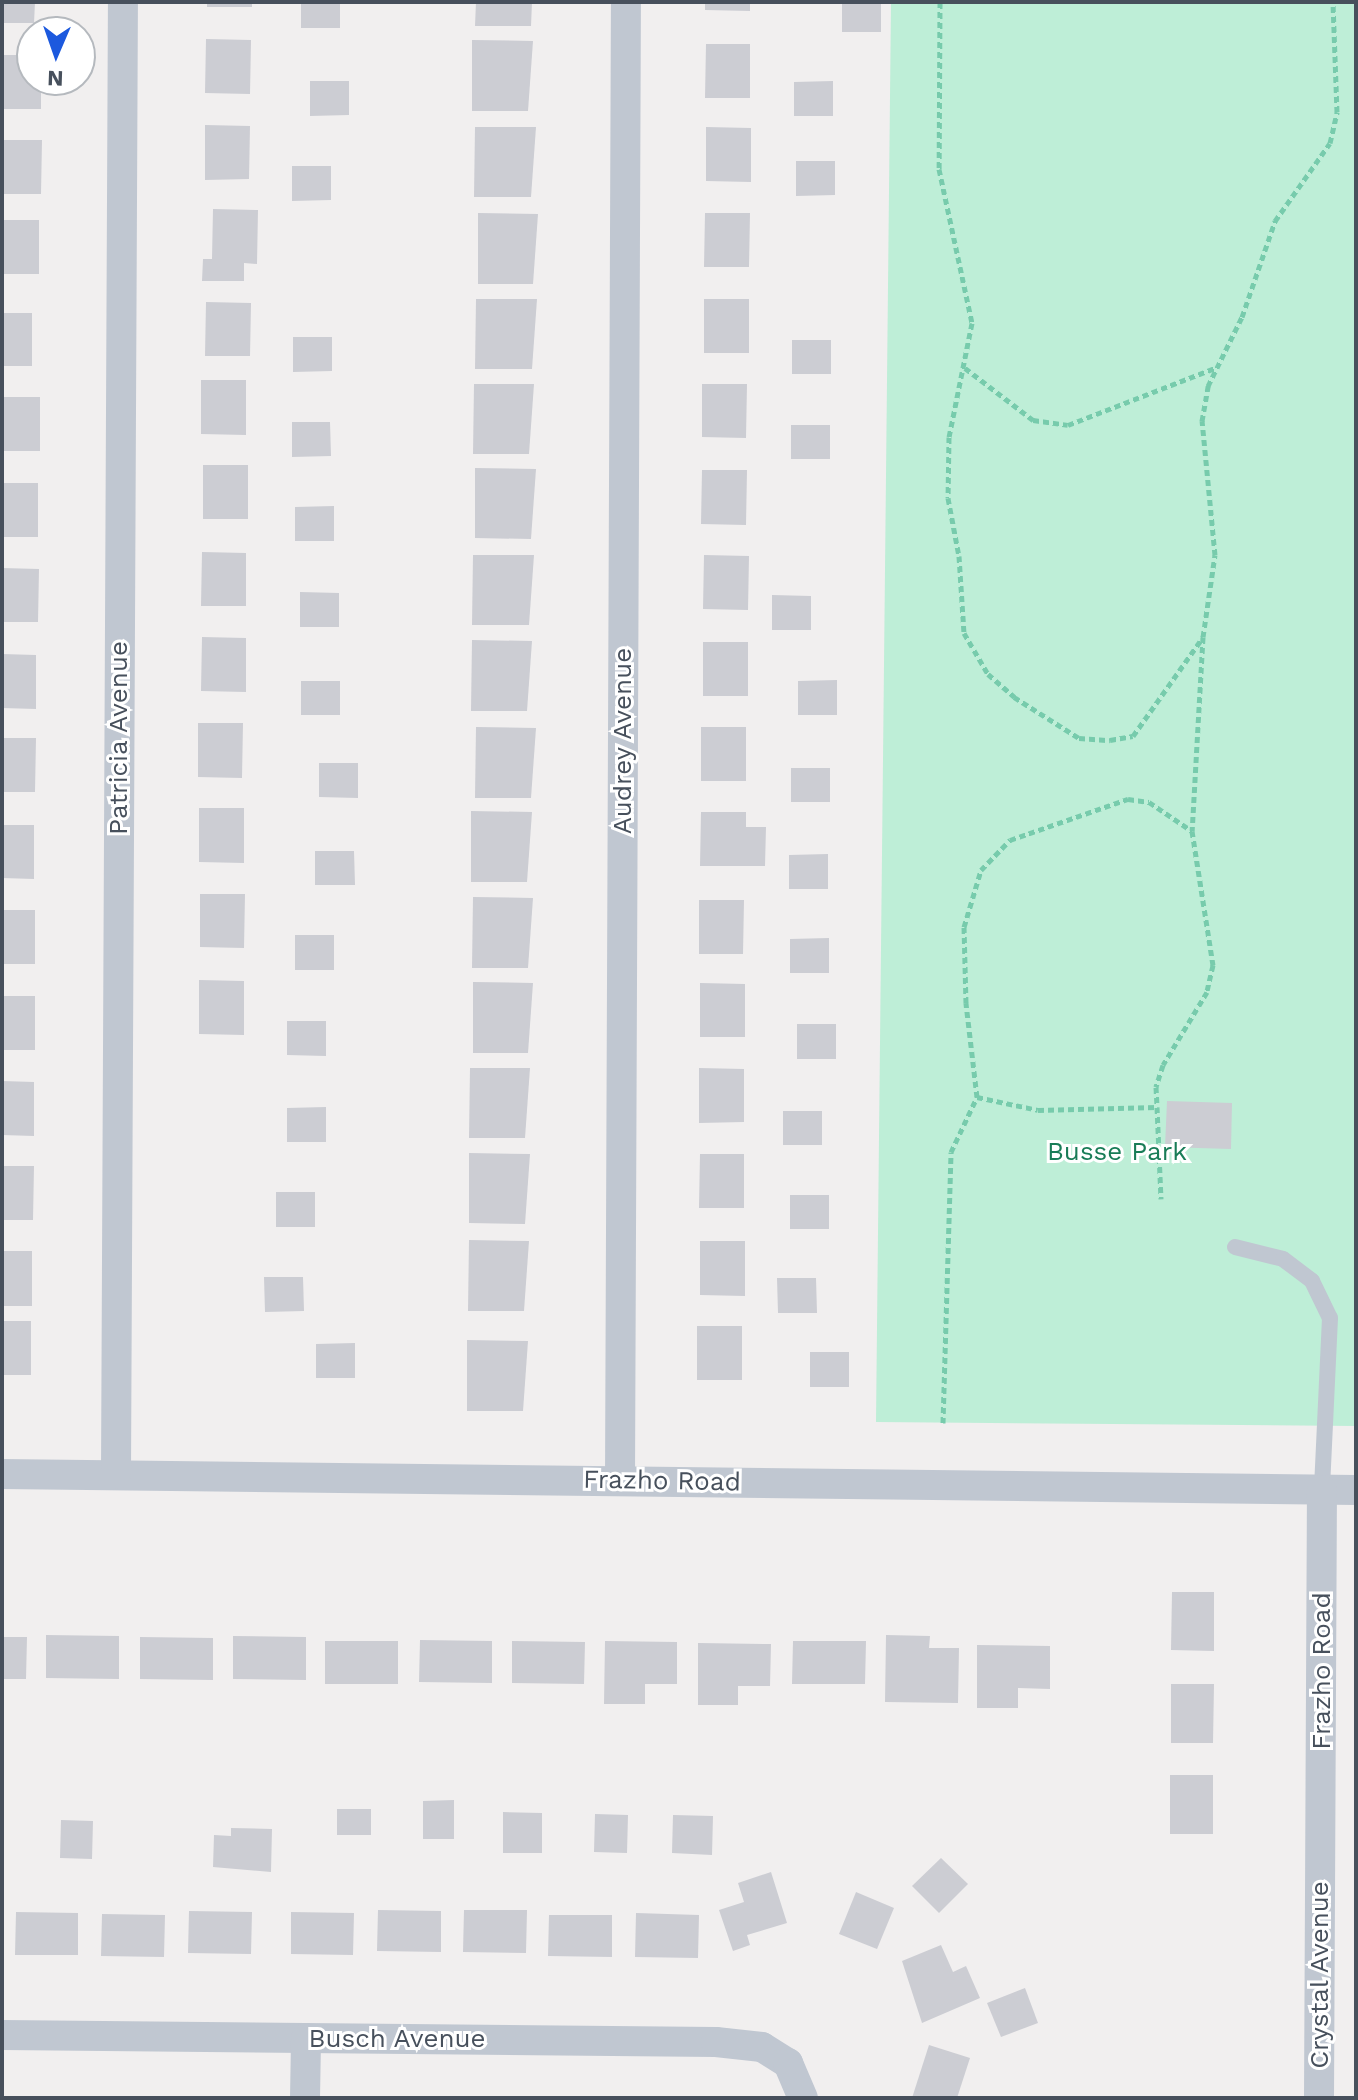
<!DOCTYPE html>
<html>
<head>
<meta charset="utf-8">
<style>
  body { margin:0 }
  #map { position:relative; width:1358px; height:2100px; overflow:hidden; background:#f1efef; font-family:"Work Sans",sans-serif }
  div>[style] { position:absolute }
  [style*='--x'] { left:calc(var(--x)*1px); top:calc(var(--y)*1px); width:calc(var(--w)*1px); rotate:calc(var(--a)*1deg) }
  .green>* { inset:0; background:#beeed7 }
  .building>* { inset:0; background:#cccdd3 }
  .path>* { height:5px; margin-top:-2.5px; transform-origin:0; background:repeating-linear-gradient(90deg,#77cbac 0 6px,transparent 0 10px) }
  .service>* { height:16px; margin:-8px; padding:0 8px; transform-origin:8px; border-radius:8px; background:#c0c7d1 }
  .minor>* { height:30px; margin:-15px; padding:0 15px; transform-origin:15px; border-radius:15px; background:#c0c7d1 }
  span { translate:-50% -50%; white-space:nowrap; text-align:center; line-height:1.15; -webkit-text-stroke:6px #fff; paint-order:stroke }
  .street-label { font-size:26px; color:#47505c }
  .park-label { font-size:26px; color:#197c57 }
  .frame { position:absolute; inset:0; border:4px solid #47505c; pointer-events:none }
  .north { position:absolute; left:16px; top:16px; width:80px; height:80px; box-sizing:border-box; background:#fff; border:2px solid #b5b9be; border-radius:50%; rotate:182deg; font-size:22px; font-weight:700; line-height:32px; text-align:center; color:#47505c }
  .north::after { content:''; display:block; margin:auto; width:28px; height:36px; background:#1c59de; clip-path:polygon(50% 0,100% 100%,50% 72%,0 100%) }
</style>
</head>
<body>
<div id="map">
  <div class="green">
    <i style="clip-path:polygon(891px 2px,1356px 2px,1356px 1426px,876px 1422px)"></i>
  </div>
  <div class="building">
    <i style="clip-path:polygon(2px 2px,35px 2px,34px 23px,2px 23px)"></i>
    <i style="clip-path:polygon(207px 2px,252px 2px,252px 7px,207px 7px)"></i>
    <i style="clip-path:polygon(301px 2px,340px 2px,340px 28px,301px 28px)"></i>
    <i style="clip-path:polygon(476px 2px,532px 2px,531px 26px,475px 26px)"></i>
    <i style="clip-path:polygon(705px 2px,750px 2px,750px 11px,705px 10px)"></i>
    <i style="clip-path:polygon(842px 2px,881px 2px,881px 32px,842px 32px)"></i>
    <i style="clip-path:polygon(206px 39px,251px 40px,250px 94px,205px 93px)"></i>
    <i style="clip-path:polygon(472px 40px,533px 41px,528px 111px,472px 111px)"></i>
    <i style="clip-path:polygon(706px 44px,750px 44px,750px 98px,705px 98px)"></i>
    <i style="clip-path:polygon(2px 55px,32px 55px,32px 80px,41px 80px,41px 109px,2px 109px)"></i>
    <i style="clip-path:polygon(310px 81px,349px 81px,349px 115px,310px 116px)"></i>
    <i style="clip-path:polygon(833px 81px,833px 116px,794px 116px,794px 82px)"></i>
    <i style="clip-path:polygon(205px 125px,250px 126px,249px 179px,205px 180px)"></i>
    <i style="clip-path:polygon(475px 127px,536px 127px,531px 197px,474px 197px)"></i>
    <i style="clip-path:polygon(706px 127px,751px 128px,751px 182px,706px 181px)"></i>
    <i style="clip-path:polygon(2px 140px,42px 140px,41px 194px,2px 194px)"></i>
    <i style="clip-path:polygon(796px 161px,835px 161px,835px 195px,796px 196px)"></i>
    <i style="clip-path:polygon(292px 166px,331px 166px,331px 200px,292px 201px)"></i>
    <i style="clip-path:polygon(213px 209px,258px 210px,257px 264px,244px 263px,244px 281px,202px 281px,203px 259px,212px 259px)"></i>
    <i style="clip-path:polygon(478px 213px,538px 214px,533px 284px,478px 284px)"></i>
    <i style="clip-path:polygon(705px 213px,750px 213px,749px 267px,704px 267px)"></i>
    <i style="clip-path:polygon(2px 220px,39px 220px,39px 274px,2px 274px)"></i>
    <i style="clip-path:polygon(476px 299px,537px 299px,532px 369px,475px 369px)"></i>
    <i style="clip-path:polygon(704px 299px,749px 299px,749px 353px,704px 353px)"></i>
    <i style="clip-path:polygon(206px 302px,251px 303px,250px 356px,205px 356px)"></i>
    <i style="clip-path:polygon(2px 313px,32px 313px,32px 366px,2px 366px)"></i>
    <i style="clip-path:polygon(293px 337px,332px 337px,332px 371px,293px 372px)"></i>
    <i style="clip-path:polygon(792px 340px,831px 340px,831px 374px,792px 374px)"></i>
    <i style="clip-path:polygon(201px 380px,246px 380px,246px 435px,201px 434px)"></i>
    <i style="clip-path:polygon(474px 384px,534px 384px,529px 454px,473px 454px)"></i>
    <i style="clip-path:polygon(702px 384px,747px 384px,746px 438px,702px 437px)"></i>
    <i style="clip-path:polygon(2px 397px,40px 397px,40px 451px,2px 451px)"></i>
    <i style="clip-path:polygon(292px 422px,330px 422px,331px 456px,292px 457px)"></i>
    <i style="clip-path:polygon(791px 425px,830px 425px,830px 459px,791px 459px)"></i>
    <i style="clip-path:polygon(203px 465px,248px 465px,248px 519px,203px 519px)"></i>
    <i style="clip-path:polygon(475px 468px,536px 469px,531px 539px,475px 538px)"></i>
    <i style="clip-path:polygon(702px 470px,747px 470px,746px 525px,701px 524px)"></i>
    <i style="clip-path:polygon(2px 483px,38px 483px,38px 537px,2px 537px)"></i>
    <i style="clip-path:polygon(334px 506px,334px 541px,295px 541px,295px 507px)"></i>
    <i style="clip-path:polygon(202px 552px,246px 553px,246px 606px,201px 606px)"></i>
    <i style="clip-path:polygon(473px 555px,534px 555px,529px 625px,472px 625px)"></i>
    <i style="clip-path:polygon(704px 555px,749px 556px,748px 610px,703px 609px)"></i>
    <i style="clip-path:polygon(2px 568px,39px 569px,38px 622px,2px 622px)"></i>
    <i style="clip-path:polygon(300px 592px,339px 593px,339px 627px,300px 627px)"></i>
    <i style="clip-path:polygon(772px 595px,811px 596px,811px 630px,772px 630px)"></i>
    <i style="clip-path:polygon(202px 637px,246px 638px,246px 692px,201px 691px)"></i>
    <i style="clip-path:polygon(472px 640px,532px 641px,527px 711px,471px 711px)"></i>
    <i style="clip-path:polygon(703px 642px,748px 642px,748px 696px,703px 696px)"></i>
    <i style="clip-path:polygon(2px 654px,36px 655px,36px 709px,2px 708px)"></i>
    <i style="clip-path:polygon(837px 680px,837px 715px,798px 715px,798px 681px)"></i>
    <i style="clip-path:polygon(301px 681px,340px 681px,340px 715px,301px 715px)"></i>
    <i style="clip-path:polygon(198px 723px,243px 723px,242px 778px,198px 777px)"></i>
    <i style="clip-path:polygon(476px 727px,536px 728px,531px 798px,475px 798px)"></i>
    <i style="clip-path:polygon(701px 727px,746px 727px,746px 781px,701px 781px)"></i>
    <i style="clip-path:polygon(2px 738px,36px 738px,35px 792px,2px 792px)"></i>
    <i style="clip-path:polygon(319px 763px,358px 763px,358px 798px,319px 797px)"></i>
    <i style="clip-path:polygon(791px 768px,830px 768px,830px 802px,791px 802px)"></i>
    <i style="clip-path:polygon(199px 808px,244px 808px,244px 863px,199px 862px)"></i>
    <i style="clip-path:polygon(471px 811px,532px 812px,527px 882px,471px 882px)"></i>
    <i style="clip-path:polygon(701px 812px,746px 812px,746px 827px,766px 827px,765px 866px,700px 866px)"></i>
    <i style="clip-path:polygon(2px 825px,34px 825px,34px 879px,2px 878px)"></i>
    <i style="clip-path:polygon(315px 851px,354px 851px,355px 885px,315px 885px)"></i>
    <i style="clip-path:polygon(828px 854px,828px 889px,789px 889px,789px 855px)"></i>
    <i style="clip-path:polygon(200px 894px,245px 894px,244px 948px,200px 947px)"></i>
    <i style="clip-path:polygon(473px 897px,533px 898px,528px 968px,472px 968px)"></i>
    <i style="clip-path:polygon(699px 900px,744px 900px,743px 954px,699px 954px)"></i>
    <i style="clip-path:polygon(2px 910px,35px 910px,35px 964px,2px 964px)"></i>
    <i style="clip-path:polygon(295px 935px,334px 935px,334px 970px,295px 970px)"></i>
    <i style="clip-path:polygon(829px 938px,829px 973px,790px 973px,790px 939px)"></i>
    <i style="clip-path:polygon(199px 980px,244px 981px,244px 1035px,199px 1034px)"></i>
    <i style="clip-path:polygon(473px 982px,533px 983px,528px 1053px,473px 1053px)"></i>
    <i style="clip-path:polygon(700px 983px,745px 984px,745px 1037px,700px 1037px)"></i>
    <i style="clip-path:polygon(2px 996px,35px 996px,35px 1050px,2px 1050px)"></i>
    <i style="clip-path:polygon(287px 1021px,326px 1021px,326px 1056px,287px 1055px)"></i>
    <i style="clip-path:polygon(797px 1024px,836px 1024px,836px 1059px,797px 1059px)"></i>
    <i style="clip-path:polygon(470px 1068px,530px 1068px,525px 1138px,469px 1138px)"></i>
    <i style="clip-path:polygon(699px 1068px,744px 1069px,744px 1122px,699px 1123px)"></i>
    <i style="clip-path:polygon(2px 1081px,34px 1082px,34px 1136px,2px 1135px)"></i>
    <i style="clip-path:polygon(1167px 1101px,1232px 1103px,1231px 1149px,1165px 1147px)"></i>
    <i style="clip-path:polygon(326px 1107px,326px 1142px,287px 1142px,287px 1108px)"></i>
    <i style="clip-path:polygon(783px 1111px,822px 1111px,822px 1145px,783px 1145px)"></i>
    <i style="clip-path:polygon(469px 1153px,530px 1154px,525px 1224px,469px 1223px)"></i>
    <i style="clip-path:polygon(700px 1154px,744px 1154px,744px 1208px,699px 1208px)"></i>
    <i style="clip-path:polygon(2px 1166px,34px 1166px,33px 1220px,2px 1220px)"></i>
    <i style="clip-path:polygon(276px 1192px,315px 1192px,315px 1227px,276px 1227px)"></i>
    <i style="clip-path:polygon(790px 1195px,829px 1195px,829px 1229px,790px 1229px)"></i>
    <i style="clip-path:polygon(469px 1240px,529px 1241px,524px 1311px,468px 1311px)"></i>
    <i style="clip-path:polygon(700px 1241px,745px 1241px,745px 1296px,700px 1295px)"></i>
    <i style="clip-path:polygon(2px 1251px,32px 1251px,32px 1306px,2px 1306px)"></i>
    <i style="clip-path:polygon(264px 1277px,303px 1277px,304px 1311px,265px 1312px)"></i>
    <i style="clip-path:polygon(777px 1278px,816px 1278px,817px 1313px,778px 1313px)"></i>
    <i style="clip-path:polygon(2px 1321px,31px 1321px,31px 1375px,2px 1375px)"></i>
    <i style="clip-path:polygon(697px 1326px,742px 1326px,742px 1380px,697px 1380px)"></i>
    <i style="clip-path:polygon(467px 1340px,528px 1341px,523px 1411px,467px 1411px)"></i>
    <i style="clip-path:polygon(355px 1343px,355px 1378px,316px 1378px,316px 1344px)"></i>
    <i style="clip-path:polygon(810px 1352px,849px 1352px,849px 1387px,810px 1387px)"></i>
    <i style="clip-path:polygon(1172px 1592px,1214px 1592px,1214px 1651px,1171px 1650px)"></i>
    <i style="clip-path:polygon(46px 1635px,119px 1636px,119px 1679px,46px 1678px)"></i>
    <i style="clip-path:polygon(886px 1635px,930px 1636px,929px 1648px,959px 1648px,958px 1703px,885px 1702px)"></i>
    <i style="clip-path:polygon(233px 1636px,306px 1637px,306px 1680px,233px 1679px)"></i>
    <i style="clip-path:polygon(2px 1637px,27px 1637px,26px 1679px,2px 1679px)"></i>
    <i style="clip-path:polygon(140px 1637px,213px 1638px,213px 1680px,140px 1679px)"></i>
    <i style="clip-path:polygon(420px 1640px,492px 1641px,492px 1683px,419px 1682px)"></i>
    <i style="clip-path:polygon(325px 1641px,398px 1641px,398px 1684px,325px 1684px)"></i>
    <i style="clip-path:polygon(512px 1641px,585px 1642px,584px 1684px,512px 1683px)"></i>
    <i style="clip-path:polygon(605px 1641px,677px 1642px,677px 1684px,645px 1684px,645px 1704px,604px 1704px)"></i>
    <i style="clip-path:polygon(793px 1641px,866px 1641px,865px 1684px,792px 1684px)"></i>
    <i style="clip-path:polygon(698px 1643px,771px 1644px,770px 1686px,738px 1686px,738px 1705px,698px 1705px)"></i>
    <i style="clip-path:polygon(977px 1645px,1050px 1646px,1050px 1689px,1018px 1688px,1018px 1708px,977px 1708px)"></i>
    <i style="clip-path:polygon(1171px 1684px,1214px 1684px,1213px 1743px,1171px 1743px)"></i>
    <i style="clip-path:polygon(1170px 1775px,1213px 1775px,1213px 1834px,1170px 1834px)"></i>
    <i style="clip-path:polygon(454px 1800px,454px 1839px,423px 1839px,423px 1801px)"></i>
    <i style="clip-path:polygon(337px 1809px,371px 1809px,371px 1835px,337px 1835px)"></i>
    <i style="clip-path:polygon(503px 1812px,542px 1813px,542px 1853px,503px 1853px)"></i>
    <i style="clip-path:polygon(595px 1814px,628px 1815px,627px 1853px,594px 1852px)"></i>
    <i style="clip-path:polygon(673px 1815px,713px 1816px,712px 1855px,672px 1853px)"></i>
    <i style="clip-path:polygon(61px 1820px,93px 1821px,92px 1859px,60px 1858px)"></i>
    <i style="clip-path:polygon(231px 1828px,272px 1829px,271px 1872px,213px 1867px,214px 1835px,231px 1836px)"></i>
    <i style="clip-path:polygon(941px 1858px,968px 1884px,939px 1913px,912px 1886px)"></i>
    <i style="clip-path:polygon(771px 1872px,787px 1923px,747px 1935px,750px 1945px,733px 1951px,719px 1910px,744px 1902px,738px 1883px)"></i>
    <i style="clip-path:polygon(856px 1892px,894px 1908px,877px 1949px,839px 1934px)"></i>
    <i style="clip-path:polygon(378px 1910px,441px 1911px,441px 1952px,377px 1951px)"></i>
    <i style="clip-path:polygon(464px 1910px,527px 1910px,526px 1953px,463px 1952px)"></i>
    <i style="clip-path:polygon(189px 1911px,252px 1912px,251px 1954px,188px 1953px)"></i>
    <i style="clip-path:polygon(16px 1912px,78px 1913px,78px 1955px,15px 1955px)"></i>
    <i style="clip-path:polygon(291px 1912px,354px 1913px,353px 1955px,291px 1954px)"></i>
    <i style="clip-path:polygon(636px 1913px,699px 1915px,698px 1958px,635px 1957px)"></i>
    <i style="clip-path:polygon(102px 1914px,165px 1915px,164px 1957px,101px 1956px)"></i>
    <i style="clip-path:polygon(549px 1915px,612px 1915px,612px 1957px,548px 1956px)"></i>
    <i style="clip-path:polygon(941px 1945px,953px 1972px,966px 1966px,980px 1998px,922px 2023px,902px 1961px)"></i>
    <i style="clip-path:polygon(1025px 1988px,1038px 2023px,1001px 2037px,987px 2003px)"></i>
    <i style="clip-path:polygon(929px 2045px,970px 2058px,957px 2098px,912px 2098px)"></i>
  </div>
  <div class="path">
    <i style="--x:940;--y:2;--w:167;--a:90.3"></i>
    <i style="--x:939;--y:169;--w:157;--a:77.9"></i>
    <i style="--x:972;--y:323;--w:116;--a:101.4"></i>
    <i style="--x:949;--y:437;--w:61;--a:90.9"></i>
    <i style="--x:948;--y:498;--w:59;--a:79.3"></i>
    <i style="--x:959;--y:556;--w:77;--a:86.3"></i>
    <i style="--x:964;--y:633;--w:48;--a:59.7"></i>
    <i style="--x:988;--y:674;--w:35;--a:41"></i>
    <i style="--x:1014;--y:697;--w:77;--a:32.2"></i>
    <i style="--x:1079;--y:738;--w:31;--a:4"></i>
    <i style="--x:1110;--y:740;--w:23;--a:-10"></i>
    <i style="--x:1133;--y:736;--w:121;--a:-54.7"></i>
    <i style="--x:1203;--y:637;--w:194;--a:93.2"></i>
    <i style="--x:965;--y:368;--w:86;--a:37.4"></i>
    <i style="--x:1033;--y:420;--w:35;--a:8"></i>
    <i style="--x:1068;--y:425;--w:158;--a:-21.2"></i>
    <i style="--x:1203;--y:637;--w:83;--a:-81.7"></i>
    <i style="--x:1215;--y:555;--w:135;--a:-95.5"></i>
    <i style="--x:1202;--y:421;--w:36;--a:-80"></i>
    <i style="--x:1208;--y:386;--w:77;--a:-63.8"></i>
    <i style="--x:1242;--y:317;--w:102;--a:-71"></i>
    <i style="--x:1275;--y:221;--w:95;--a:-54.8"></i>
    <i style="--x:1330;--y:143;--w:32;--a:-77"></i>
    <i style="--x:1337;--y:112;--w:110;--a:-92.1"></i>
    <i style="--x:977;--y:1097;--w:95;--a:-96.7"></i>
    <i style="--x:966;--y:1003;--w:76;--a:-91.5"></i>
    <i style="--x:964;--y:927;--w:59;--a:-73.4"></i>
    <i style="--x:981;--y:870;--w:42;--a:-46"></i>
    <i style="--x:1010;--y:840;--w:125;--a:-19.2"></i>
    <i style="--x:1128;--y:799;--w:21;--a:8"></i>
    <i style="--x:1149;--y:802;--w:52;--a:34"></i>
    <i style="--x:1192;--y:831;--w:136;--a:81.1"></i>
    <i style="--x:1213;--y:965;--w:28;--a:103"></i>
    <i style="--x:1207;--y:992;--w:85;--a:121.1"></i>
    <i style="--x:1163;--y:1065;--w:23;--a:108"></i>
    <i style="--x:1156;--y:1087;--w:20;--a:87"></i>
    <i style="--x:943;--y:1423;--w:271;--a:-88.3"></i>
    <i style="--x:951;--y:1152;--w:61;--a:-64.7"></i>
    <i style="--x:977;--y:1097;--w:62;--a:12"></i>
    <i style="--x:1038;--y:1110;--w:119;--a:-1.4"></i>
    <i style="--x:1157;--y:1107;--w:92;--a:87.5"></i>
  </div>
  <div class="service">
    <i style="--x:1235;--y:1247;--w:49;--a:14"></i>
    <i style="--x:1283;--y:1259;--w:36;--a:37"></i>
    <i style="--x:1312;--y:1281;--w:41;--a:64.1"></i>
    <i style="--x:1330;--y:1318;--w:172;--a:92.7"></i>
  </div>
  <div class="minor">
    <i style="--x:2;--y:1474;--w:1354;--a:0.68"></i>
    <i style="--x:116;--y:1474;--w:1472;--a:-89.73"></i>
    <i style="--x:620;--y:1481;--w:1479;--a:-89.77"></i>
    <i style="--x:2;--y:2035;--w:714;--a:0.56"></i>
    <i style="--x:716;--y:2042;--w:46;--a:6.2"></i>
    <i style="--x:762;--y:2047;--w:31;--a:32"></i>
    <i style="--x:788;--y:2063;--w:38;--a:67"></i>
    <i style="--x:305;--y:2098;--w:60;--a:-89"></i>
    <i style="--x:1319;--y:2098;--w:608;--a:-89.72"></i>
  </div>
  <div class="street-label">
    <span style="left:119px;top:738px;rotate:-90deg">Patricia Avenue</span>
    <span style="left:623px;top:741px;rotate:-90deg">Audrey Avenue</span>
    <span style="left:662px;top:1481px;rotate:1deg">Frazho Road</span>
    <span style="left:1322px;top:1671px;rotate:-90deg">Frazho Road</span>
    <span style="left:1320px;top:1975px;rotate:-90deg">Crystal Avenue</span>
    <span style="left:397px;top:2039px">Busch Avenue</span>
  </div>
  <div class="park-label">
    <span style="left:1117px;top:1152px">Busse Park</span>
  </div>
  <div class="frame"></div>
  <div class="north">N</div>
</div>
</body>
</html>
